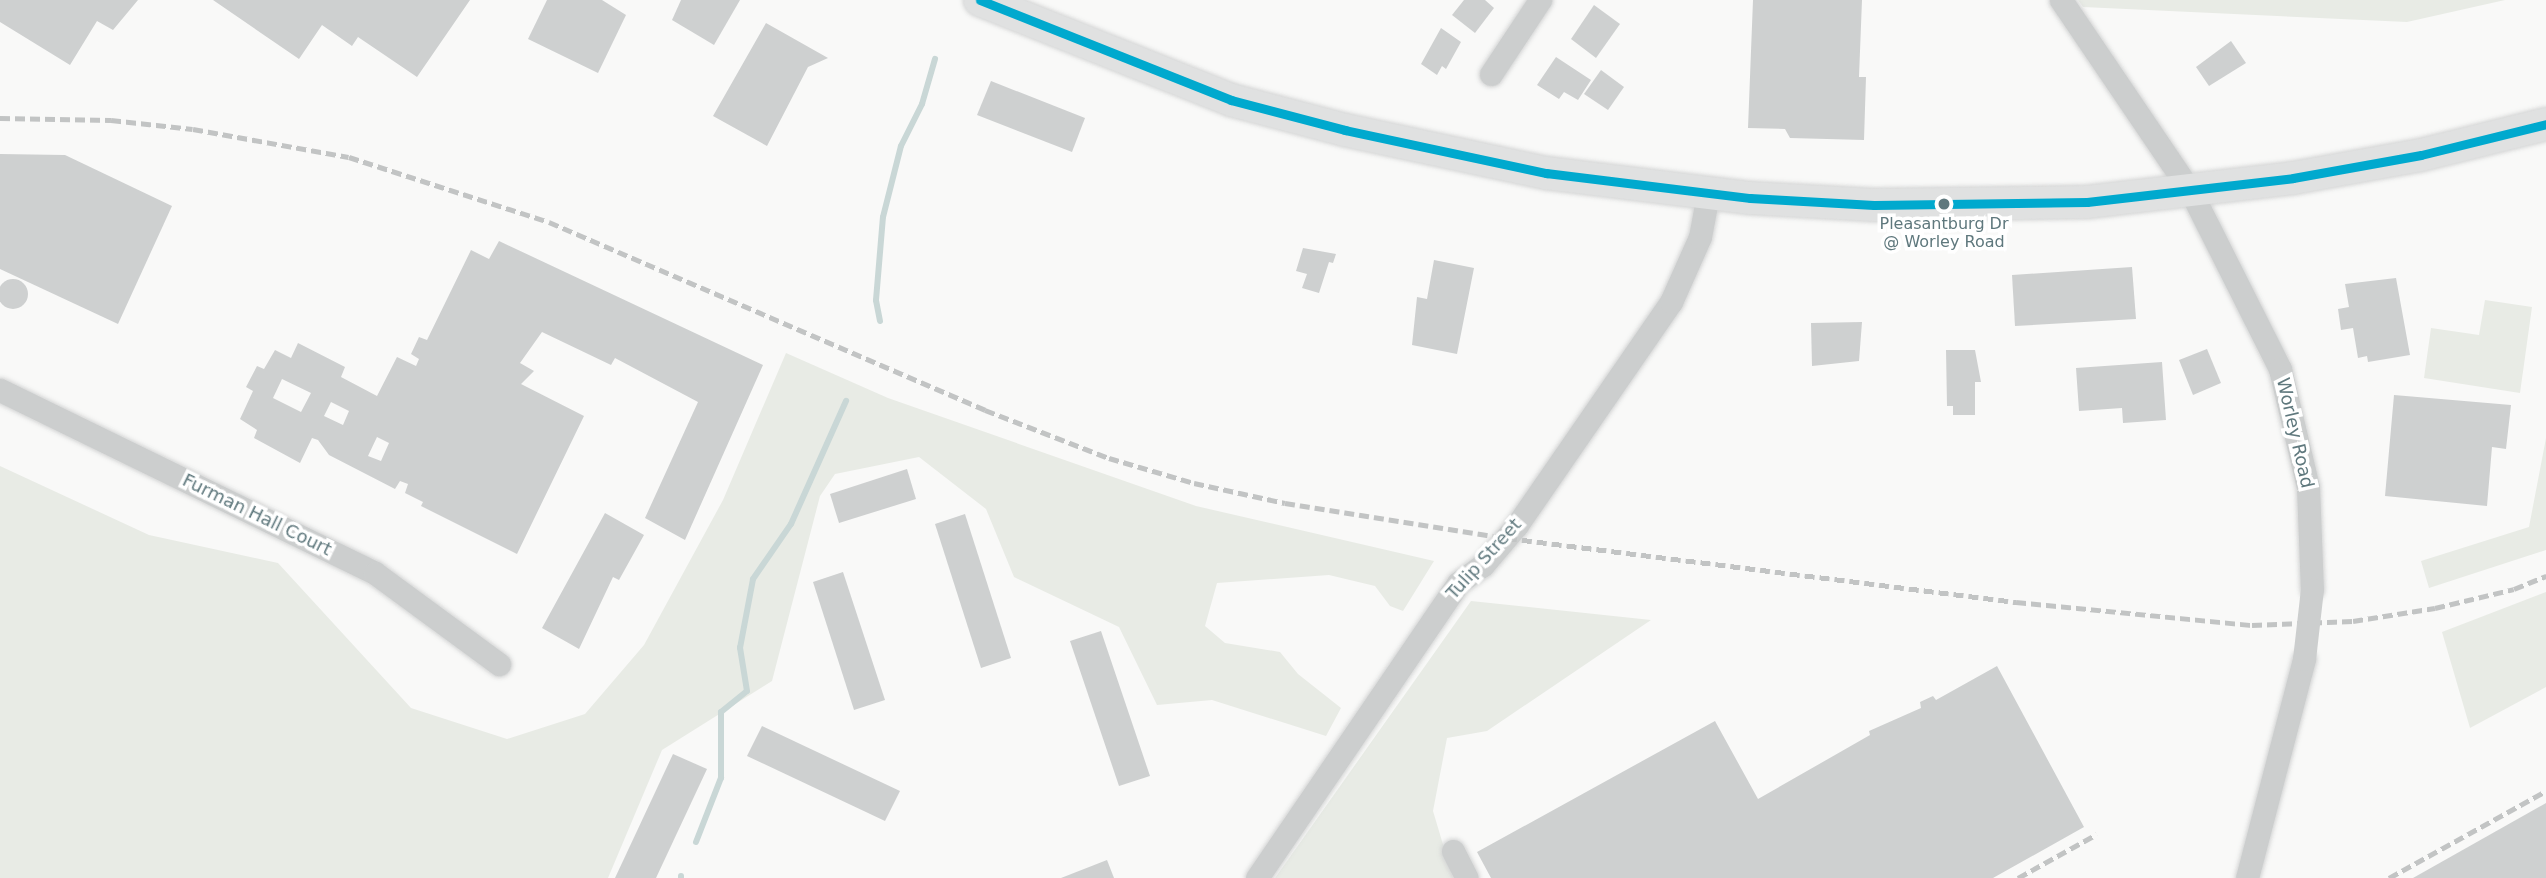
<!DOCTYPE html>
<html>
<head>
<meta charset="utf-8">
<style>
  body { margin:0 }
  #map { position:relative; width:2546px; height:878px; overflow:hidden; background:#f9f9f8; font-family:"DejaVu Sans",sans-serif }
  div>[style] { position:absolute }
  [style*='--x'] { left:calc(var(--x)*1px); top:calc(var(--y)*1px); width:calc(var(--w)*1px); rotate:calc(var(--a)*1deg) }
  .green>* { inset:0; background:#e8ebe5 }
  .stream>* { height:6px; margin:-3px; padding:0 3px; transform-origin:3px; border-radius:3px; background:#c9d7d6 }
  .building>* { inset:0; background:#ced0d0 }
  .round { border-radius:50% }
  .roads { filter:drop-shadow(0 0 2px #d4d5d5) drop-shadow(0 0 2px #d4d5d5) }
  .street>* { height:23px; margin:-11.5px; padding:0 11.5px; transform-origin:11.5px; border-radius:11.5px; background:#cccece }
  .secondary>* { height:32px; margin:-16px; padding:0 16px; transform-origin:16px; border-radius:16px; background:#e0e1e1 }
  .rail>* { height:5px; margin-top:-2.5px; transform-origin:0; background:repeating-linear-gradient(90deg,#c2c4c4 0 10px,transparent 0 15px) }
  .street-bridge>* { height:23px; margin:-11.5px; padding:0 11.5px; transform-origin:11.5px; border-radius:11.5px; background:#cccece }
  .bus-1>* { height:9px; margin:-4.5px; padding:0 4.5px; transform-origin:4.5px; border-radius:4.5px; background:#00a9ce }
  .dots>* { width:19px; height:19px; translate:-50% -50%; box-sizing:border-box; border:4px solid #fff; border-radius:50% }
  span { translate:-50% -50%; white-space:nowrap; text-align:center; line-height:1.15; -webkit-text-stroke:7px #fff; paint-order:stroke }
  .bus-label { font-size:16px; color:#5f787d }
  .street-label { font-size:18px; color:#5f787d }
</style>
</head>
<body>
<div id="map">
  <div class="green">
    <i style="clip-path:polygon(2078px 0,2505px 0,2407px 22px,2083px 7px)"></i>
    <i style="clip-path:polygon(2485px 300px,2532px 307px,2520px 393px,2424px 378px,2431px 328px,2479px 335px)"></i>
    <i style="clip-path:polygon(786px 353px,888px 398px,1196px 506px,1434px 561px,1403px 611px,1390px 606px,1375px 586px,1329px 575px,1217px 583px,1205px 626px,1225px 643px,1280px 652px,1298px 674px,1341px 708px,1326px 736px,1212px 700px,1157px 705px,1119px 627px,1014px 577px,986px 509px,919px 457px,835px 474px,820px 496px,772px 681px,662px 750px,608px 878px,0 878px,0 466px,149px 535px,278px 563px,411px 708px,507px 739px,585px 714px,644px 645px,723px 500px)"></i>
    <i style="clip-path:polygon(2546px 438px,2546px 550px,2429px 588px,2421px 561px,2529px 527px)"></i>
    <i style="clip-path:polygon(2546px 592px,2546px 687px,2470px 728px,2442px 632px)"></i>
    <i style="clip-path:polygon(1471px 601px,1651px 620px,1487px 731px,1447px 738px,1433px 811px,1453px 878px,1275px 878px)"></i>
  </div>
  <div class="stream">
    <i style="--x:880;--y:321;--w:21;--a:-101"></i>
    <i style="--x:876;--y:300;--w:83;--a:-85.2"></i>
    <i style="--x:883;--y:217;--w:73;--a:-75.8"></i>
    <i style="--x:901;--y:146;--w:47;--a:-63.4"></i>
    <i style="--x:922;--y:104;--w:47;--a:-73.9"></i>
    <i style="--x:696;--y:842;--w:69;--a:-68.7"></i>
    <i style="--x:721;--y:778;--w:66;--a:-90"></i>
    <i style="--x:721;--y:712;--w:33;--a:-39"></i>
    <i style="--x:747;--y:691;--w:44;--a:-99.2"></i>
    <i style="--x:740;--y:648;--w:70;--a:-79.3"></i>
    <i style="--x:753;--y:579;--w:67;--a:-55.4"></i>
    <i style="--x:791;--y:524;--w:135;--a:-65.9"></i>
    <i style="--x:681;--y:878;--w:2;--a:-90"></i>
  </div>
  <div class="building">
    <i style="clip-path:polygon(0 0,138px 0,113px 30px,97px 21px,70px 65px,0 22px)"></i>
    <i style="clip-path:polygon(213px 0,470px 0,417px 77px,358px 37px,352px 46px,322px 25px,299px 59px)"></i>
    <i style="clip-path:polygon(547px 0,602px 0,626px 15px,598px 73px,528px 39px)"></i>
    <i style="clip-path:polygon(681px 0,740px 0,714px 45px,672px 20px)"></i>
    <i style="clip-path:polygon(1464px 0,1485px 0,1494px 8px,1475px 33px,1452px 15px)"></i>
    <i style="clip-path:polygon(1753px 0,1862px 0,1859px 77px,1866px 77px,1864px 140px,1790px 138px,1785px 129px,1748px 128px)"></i>
    <i style="clip-path:polygon(1594px 5px,1620px 24px,1596px 58px,1571px 39px)"></i>
    <i style="clip-path:polygon(766px 23px,828px 58px,808px 67px,767px 146px,713px 116px)"></i>
    <i style="clip-path:polygon(1441px 28px,1461px 42px,1446px 69px,1442px 66px,1437px 75px,1421px 64px)"></i>
    <i style="clip-path:polygon(2231px 41px,2246px 63px,2209px 86px,2196px 67px)"></i>
    <i style="clip-path:polygon(1556px 57px,1591px 80px,1578px 100px,1564px 92px,1559px 99px,1537px 85px)"></i>
    <i style="clip-path:polygon(1601px 70px,1624px 87px,1608px 110px,1584px 94px)"></i>
    <i style="clip-path:polygon(991px 81px,1085px 118px,1072px 152px,977px 115px)"></i>
    <i style="clip-path:polygon(0 154px,65px 155px,172px 206px,118px 324px,0 269px)"></i>
    <i style="clip-path:polygon(evenodd,499px 241px,763px 365px,685px 540px,645px 518px,698px 402px,615px 358px,611px 365px,542px 332px,520px 363px,534px 371px,521px 384px,584px 416px,517px 554px,421px 506px,423px 502px,405px 493px,408px 484px,400px 481px,395px 489px,329px 455px,318px 440px,312px 438px,300px 463px,254px 438px,257px 430px,240px 419px,253px 391px,246px 387px,257px 366px,264px 369px,275px 350px,291px 358px,298px 343px,345px 367px,341px 377px,377px 396px,397px 357px,416px 366px,419px 359px,411px 354px,419px 337px,427px 340px,471px 250px,489px 259px,499px 241px,282px 379px,311px 393px,301px 412px,273px 398px,282px 379px,499px 241px,331px 402px,349px 411px,343px 425px,324px 416px,331px 402px,499px 241px,377px 437px,389px 443px,381px 461px,368px 456px,377px 437px)"></i>
    <i style="clip-path:polygon(1303px 248px,1336px 254px,1333px 263px,1329px 262px,1319px 293px,1302px 288px,1307px 274px,1296px 271px)"></i>
    <i style="clip-path:polygon(1434px 260px,1474px 268px,1457px 354px,1412px 345px,1417px 297px,1427px 299px)"></i>
    <i style="clip-path:polygon(2132px 267px,2136px 319px,2015px 326px,2012px 275px)"></i>
    <i style="clip-path:polygon(2396px 278px,2410px 355px,2368px 362px,2367px 356px,2358px 358px,2353px 328px,2341px 330px,2338px 309px,2349px 307px,2345px 284px)"></i>
    <i class="round" style="left:-2px;top:279px;width:30px;height:30px"></i>
    <i style="clip-path:polygon(1862px 322px,1859px 361px,1812px 366px,1811px 323px)"></i>
    <i style="clip-path:polygon(2207px 349px,2221px 383px,2193px 395px,2179px 360px)"></i>
    <i style="clip-path:polygon(1946px 350px,1975px 350px,1981px 382px,1975px 382px,1975px 415px,1953px 415px,1953px 406px,1947px 406px)"></i>
    <i style="clip-path:polygon(2162px 362px,2166px 420px,2123px 423px,2122px 408px,2079px 411px,2076px 368px)"></i>
    <i style="clip-path:polygon(2394px 395px,2511px 405px,2506px 449px,2492px 447px,2487px 506px,2385px 496px)"></i>
    <i style="clip-path:polygon(907px 469px,916px 499px,839px 523px,830px 494px)"></i>
    <i style="clip-path:polygon(605px 513px,644px 535px,619px 580px,613px 577px,579px 649px,542px 628px)"></i>
    <i style="clip-path:polygon(965px 514px,1011px 658px,981px 668px,935px 524px)"></i>
    <i style="clip-path:polygon(843px 572px,885px 700px,854px 710px,813px 582px)"></i>
    <i style="clip-path:polygon(1101px 631px,1150px 776px,1119px 786px,1070px 641px)"></i>
    <i style="clip-path:polygon(1997px 666px,2084px 827px,1993px 878px,1491px 878px,1477px 852px,1715px 721px,1758px 799px,1870px 735px,1869px 731px,1921px 708px,1920px 702px,1933px 696px,1936px 700px)"></i>
    <i style="clip-path:polygon(762px 726px,900px 791px,885px 821px,747px 756px)"></i>
    <i style="clip-path:polygon(673px 754px,707px 769px,656px 878px,615px 878px)"></i>
    <i style="clip-path:polygon(2546px 803px,2546px 878px,2413px 878px)"></i>
    <i style="clip-path:polygon(1107px 860px,1114px 878px,1061px 878px)"></i>
  </div>
  <div class="roads">
    <div class="street">
      <i style="--x:2061;--y:0;--w:232;--a:55.9"></i>
      <i style="--x:2191;--y:192;--w:198;--a:63.3"></i>
      <i style="--x:2280;--y:369;--w:121;--a:76.7"></i>
      <i style="--x:2308;--y:487;--w:102;--a:87.8"></i>
      <i style="--x:1491;--y:74;--w:89;--a:-56.5"></i>
      <i style="--x:0;--y:390;--w:417;--a:26"></i>
      <i style="--x:375;--y:573;--w:154;--a:36.3"></i>
      <i style="--x:1453;--y:851;--w:30;--a:63"></i>
      <i style="--x:1257;--y:878;--w:357;--a:-55.7"></i>
      <i style="--x:1458;--y:583;--w:31;--a:-36"></i>
      <i style="--x:1483;--y:565;--w:52;--a:-49.6"></i>
      <i style="--x:1517;--y:525;--w:271;--a:-55.4"></i>
      <i style="--x:1671;--y:302;--w:71;--a:-66"></i>
      <i style="--x:1700;--y:237;--w:44;--a:-79.5"></i>
      <i style="--x:2247;--y:878;--w:226;--a:-75.4"></i>
    </div>
    <div class="secondary">
      <i style="--x:980;--y:0;--w:270;--a:21.7"></i>
      <i style="--x:1231;--y:100;--w:118;--a:14.7"></i>
      <i style="--x:1345;--y:130;--w:206;--a:12.1"></i>
      <i style="--x:1546;--y:173;--w:206;--a:7"></i>
      <i style="--x:1750;--y:198;--w:124;--a:3.2"></i>
      <i style="--x:1874;--y:205;--w:213;--a:-0.8"></i>
      <i style="--x:2087;--y:202;--w:207;--a:-6.6"></i>
      <i style="--x:2293;--y:178;--w:130;--a:-10.2"></i>
      <i style="--x:2421;--y:155;--w:129;--a:-13.9"></i>
    </div>
  </div>
  <div class="rail">
    <i style="--x:0;--y:118;--w:111;--a:1"></i>
    <i style="--x:111;--y:120;--w:82;--a:6.3"></i>
    <i style="--x:193;--y:129;--w:158;--a:10.2"></i>
    <i style="--x:349;--y:157;--w:210;--a:18"></i>
    <i style="--x:549;--y:222;--w:475;--a:23.3"></i>
    <i style="--x:985;--y:410;--w:133;--a:21.2"></i>
    <i style="--x:1109;--y:458;--w:89;--a:16.4"></i>
    <i style="--x:1194;--y:483;--w:93;--a:12.4"></i>
    <i style="--x:1285;--y:503;--w:225;--a:9"></i>
    <i style="--x:1507;--y:538;--w:513;--a:7.17"></i>
    <i style="--x:2016;--y:602;--w:237;--a:5.6"></i>
    <i style="--x:2252;--y:625;--w:101;--a:-2.3"></i>
    <i style="--x:2353;--y:621;--w:83;--a:-9"></i>
    <i style="--x:2435;--y:608;--w:81;--a:-13.5"></i>
    <i style="--x:2514;--y:589;--w:35;--a:-22"></i>
    <i style="--x:2018;--y:878;--w:90;--a:-29.1"></i>
    <i style="--x:2389;--y:878;--w:179;--a:-29"></i>
  </div>
  <div class="street-bridge">
    <i style="--x:2304;--y:659;--w:70;--a:-83.5"></i>
  </div>
  <div class="bus-1">
    <i style="--x:980;--y:0;--w:270;--a:21.7"></i>
    <i style="--x:1231;--y:100;--w:118;--a:14.7"></i>
    <i style="--x:1345;--y:130;--w:206;--a:12.1"></i>
    <i style="--x:1546;--y:173;--w:206;--a:7"></i>
    <i style="--x:1750;--y:198;--w:124;--a:3.2"></i>
    <i style="--x:1874;--y:205;--w:213;--a:-0.8"></i>
    <i style="--x:2087;--y:202;--w:207;--a:-6.6"></i>
    <i style="--x:2293;--y:178;--w:130;--a:-10.2"></i>
    <i style="--x:2421;--y:155;--w:129;--a:-13.9"></i>
  </div>
  <div class="dots">
    <i style="left:1944px;top:204px;background:#5f787d"></i>
  </div>
  <div class="bus-label">
    <span style="left:1944px;top:233px">Pleasantburg Dr<br>@ Worley Road</span>
  </div>
  <div class="street-label">
    <span style="left:2295px;top:433px;rotate:77deg">Worley Road</span>
    <span style="left:257px;top:515px;rotate:26deg">Furman Hall Court</span>
    <span style="left:1484px;top:559px;rotate:-48deg">Tulip Street</span>
  </div>
</div>
</body>
</html>
